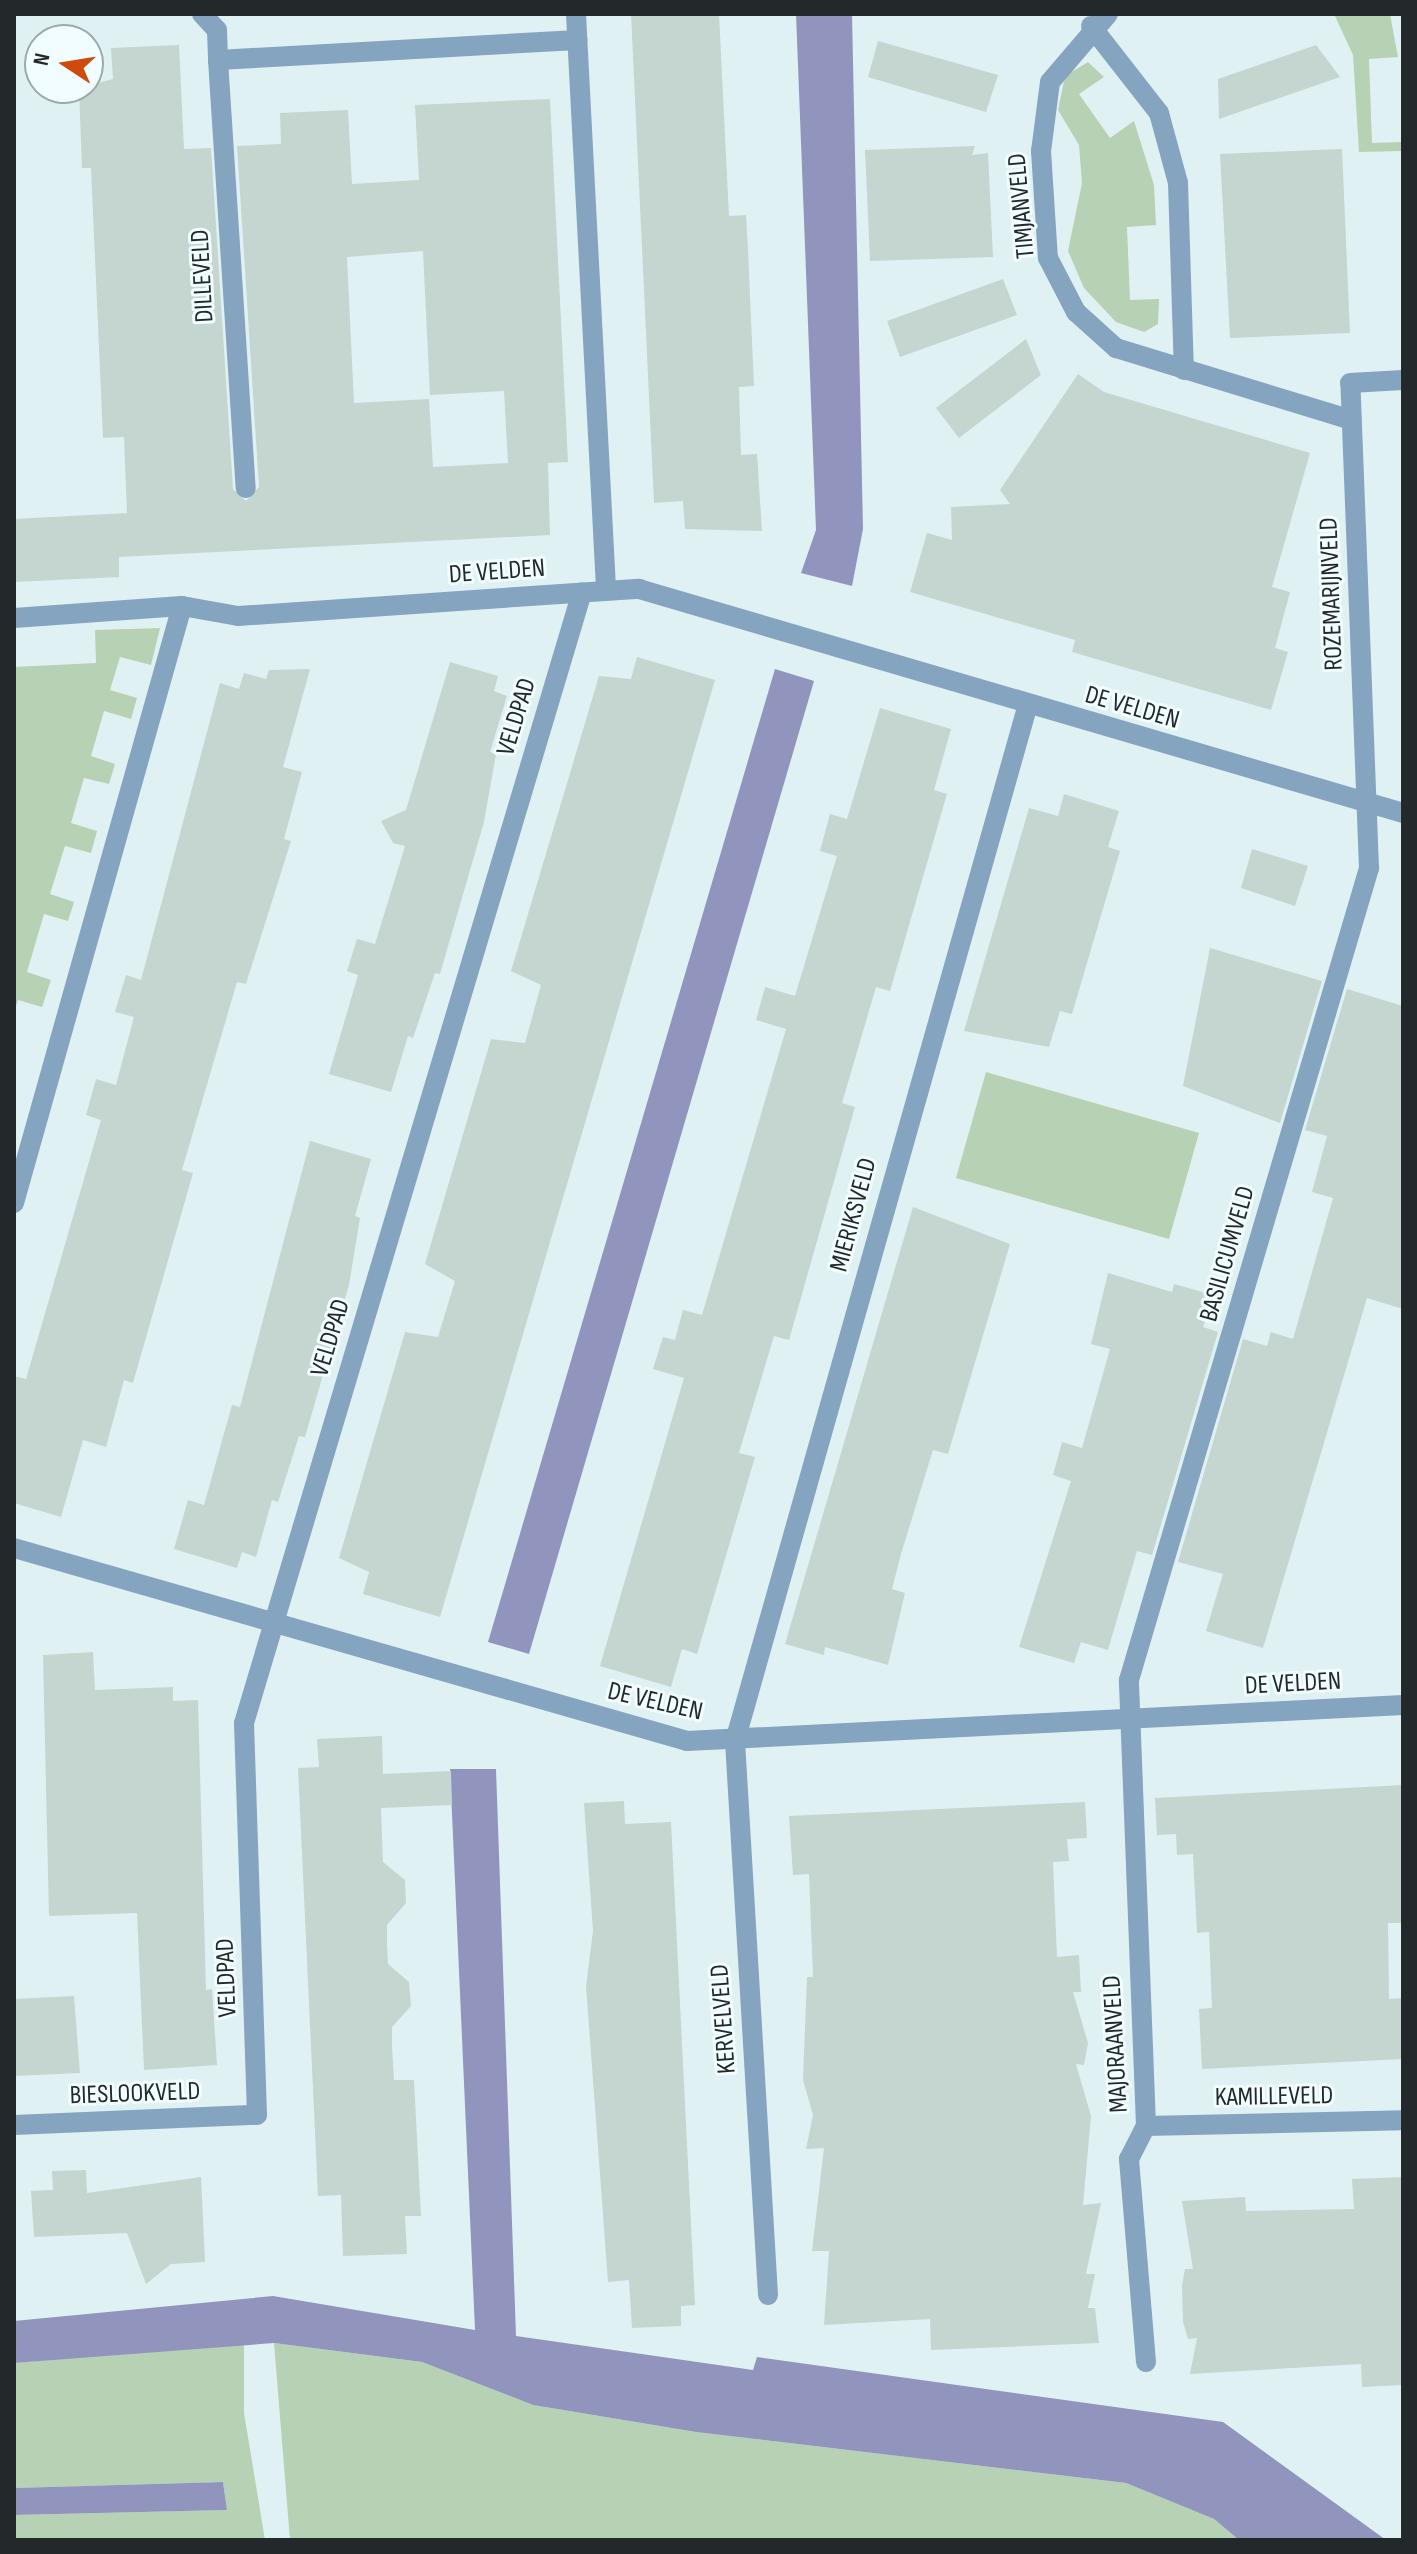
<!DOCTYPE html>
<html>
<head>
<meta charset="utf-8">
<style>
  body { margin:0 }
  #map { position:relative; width:1417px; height:2554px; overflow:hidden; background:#e0f1f4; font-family:"Sofia Sans Condensed",sans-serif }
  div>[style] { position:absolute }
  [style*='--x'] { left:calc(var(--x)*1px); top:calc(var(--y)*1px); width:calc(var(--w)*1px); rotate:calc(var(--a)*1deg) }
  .green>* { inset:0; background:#b7d1b4 }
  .water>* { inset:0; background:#9195bd }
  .building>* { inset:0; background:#c5d5d0 }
  .minor>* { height:20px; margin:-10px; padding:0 10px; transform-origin:10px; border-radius:10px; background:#85a4c0 }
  span { translate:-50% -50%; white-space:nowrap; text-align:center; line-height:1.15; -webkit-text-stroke:6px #f2fdff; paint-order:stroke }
  .street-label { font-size:26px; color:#23292a }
  .frame { position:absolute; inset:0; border:16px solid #23292a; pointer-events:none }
  .north { position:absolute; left:24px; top:24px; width:80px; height:80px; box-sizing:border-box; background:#f2fdff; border:2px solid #9fa8aa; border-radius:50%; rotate:282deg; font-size:22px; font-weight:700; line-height:32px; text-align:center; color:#23292a }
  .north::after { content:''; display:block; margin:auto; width:28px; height:36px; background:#cf4a0b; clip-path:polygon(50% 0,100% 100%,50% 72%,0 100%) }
</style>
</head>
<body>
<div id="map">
  <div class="green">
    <i style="clip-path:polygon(1334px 14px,1390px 14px,1398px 57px,1369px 59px,1372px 143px,1402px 142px,1402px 151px,1359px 152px,1353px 55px)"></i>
    <i style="clip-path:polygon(1088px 62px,1104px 77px,1079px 94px,1110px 138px,1134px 121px,1154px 185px,1156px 225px,1127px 227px,1130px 300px,1159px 299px,1158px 324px,1144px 332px,1116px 322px,1084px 288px,1068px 251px,1082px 183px,1079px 145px,1058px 110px,1065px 76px)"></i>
    <i style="clip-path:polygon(160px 628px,151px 665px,120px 657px,110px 690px,137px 698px,131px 719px,104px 711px,91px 756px,115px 764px,109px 784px,84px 778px,71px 823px,97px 831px,91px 853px,65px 846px,50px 894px,74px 902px,68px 921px,44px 914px,27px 972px,51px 980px,42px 1007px,18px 1000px,14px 1013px,14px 667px,96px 663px,95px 630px)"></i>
    <i style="clip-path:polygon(986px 1072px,1199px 1133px,1169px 1239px,956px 1178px)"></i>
    <i style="clip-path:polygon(244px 2342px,244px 2413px,265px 2540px,14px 2540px,14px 2515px,227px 2510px,223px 2482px,14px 2488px,14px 2363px)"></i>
    <i style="clip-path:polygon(274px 2343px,422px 2362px,533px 2405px,696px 2432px,1126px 2483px,1214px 2519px,1239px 2540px,290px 2540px)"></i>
  </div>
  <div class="water">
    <i style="clip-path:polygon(796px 14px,852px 14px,863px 529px,852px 586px,801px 573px,816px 530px)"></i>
    <i style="clip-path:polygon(775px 669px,814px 681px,529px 1654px,488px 1642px)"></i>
    <i style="clip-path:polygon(450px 1769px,496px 1769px,516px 2336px,753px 2370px,757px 2357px,1223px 2422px,1386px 2540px,1239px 2540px,1214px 2519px,1126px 2483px,696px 2432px,533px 2405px,422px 2362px,274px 2343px,14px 2363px,14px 2321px,273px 2296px,475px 2330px)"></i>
    <i style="clip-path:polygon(223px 2482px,227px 2510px,14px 2515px,14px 2488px)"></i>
  </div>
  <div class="building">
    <i style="clip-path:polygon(631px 14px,719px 14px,729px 216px,746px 215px,748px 250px,754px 386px,739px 387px,741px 455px,757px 454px,762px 531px,685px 529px,683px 501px,654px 503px)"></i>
    <i style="clip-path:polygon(878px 41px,998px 75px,986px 112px,868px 77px)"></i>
    <i style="clip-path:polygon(evenodd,179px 45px,184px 149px,211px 148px,233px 489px,246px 501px,259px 487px,237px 146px,281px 144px,280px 113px,348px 110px,352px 184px,419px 180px,415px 105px,550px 99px,568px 462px,548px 463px,550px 535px,119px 557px,119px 577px,14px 582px,14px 519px,127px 513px,124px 437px,103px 438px,91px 168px,82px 168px,79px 88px,113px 79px,111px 48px,179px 45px,423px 251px,430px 395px,504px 391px,508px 463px,433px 467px,429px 399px,354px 403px,347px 257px,423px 251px)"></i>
    <i style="clip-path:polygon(1316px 45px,1340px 77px,1219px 119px,1218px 79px)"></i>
    <i style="clip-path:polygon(975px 146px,972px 155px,988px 153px,993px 257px,870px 261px,865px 150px)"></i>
    <i style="clip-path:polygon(1342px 149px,1350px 333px,1230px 338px,1220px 154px)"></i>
    <i style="clip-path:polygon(1003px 279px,1017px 315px,900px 357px,887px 321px)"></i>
    <i style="clip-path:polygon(1026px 339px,1041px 375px,959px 438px,936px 408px)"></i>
    <i style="clip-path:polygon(1078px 374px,1104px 392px,1310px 453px,1272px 587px,1290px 592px,1275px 648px,1288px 652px,1271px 710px,1072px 652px,1075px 640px,910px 592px,927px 533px,952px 540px,951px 507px,1010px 504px,1000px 490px)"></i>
    <i style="clip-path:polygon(637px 657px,715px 680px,440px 1617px,363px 1594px,369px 1572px,339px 1558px,405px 1332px,438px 1337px,455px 1281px,425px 1264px,491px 1039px,525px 1043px,541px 985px,511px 971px,599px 676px,631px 679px)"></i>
    <i style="clip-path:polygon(450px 662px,498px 676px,494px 691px,507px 696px,490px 752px,496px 754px,484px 822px,440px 974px,435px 973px,413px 1038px,408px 1036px,391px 1092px,329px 1074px,358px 975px,347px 971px,357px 939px,375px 944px,405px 846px,393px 843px,381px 821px,406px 810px)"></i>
    <i style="clip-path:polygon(310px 669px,283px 767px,302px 772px,284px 839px,291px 841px,246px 984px,237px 982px,182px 1170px,193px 1173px,133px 1383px,124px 1380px,106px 1447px,83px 1440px,61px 1517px,14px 1503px,14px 1376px,26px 1379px,101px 1120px,86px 1115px,96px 1079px,116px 1085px,134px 1017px,115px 1012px,126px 975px,141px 980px,220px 683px,239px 689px,244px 673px,266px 679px,269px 670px)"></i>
    <i style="clip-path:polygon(880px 708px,951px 729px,934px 790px,947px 794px,890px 991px,876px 987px,842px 1103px,855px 1107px,789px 1340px,774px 1336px,739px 1453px,755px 1457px,697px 1654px,682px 1649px,671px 1687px,600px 1666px,684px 1378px,653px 1369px,663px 1337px,675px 1340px,683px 1310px,702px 1315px,786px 1029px,756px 1020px,765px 987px,795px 996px,837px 856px,820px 851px,830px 814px,847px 819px)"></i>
    <i style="clip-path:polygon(1064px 794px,1119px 811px,1108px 847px,1120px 851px,1072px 1014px,1060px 1011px,1049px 1047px,964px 1031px,1029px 808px,1058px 816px)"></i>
    <i style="clip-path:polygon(1252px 849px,1308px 866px,1295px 906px,1241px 888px)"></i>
    <i style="clip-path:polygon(1210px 948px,1322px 981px,1280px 1123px,1183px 1086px)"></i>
    <i style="clip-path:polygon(1347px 989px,1403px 1006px,1403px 1309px,1367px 1298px,1263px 1648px,1206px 1631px,1223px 1574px,1178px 1562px,1243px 1339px,1267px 1346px,1271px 1332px,1293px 1339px,1333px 1198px,1312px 1192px,1327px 1136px,1305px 1130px)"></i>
    <i style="clip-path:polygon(310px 1141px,371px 1159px,355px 1216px,360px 1218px,349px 1285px,305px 1437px,299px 1436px,278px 1502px,272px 1500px,256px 1557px,242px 1552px,237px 1568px,174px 1549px,188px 1500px,204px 1505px,232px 1405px,240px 1407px)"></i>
    <i style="clip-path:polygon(913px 1207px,1010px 1244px,948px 1454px,933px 1450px,901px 1554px,892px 1589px,905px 1593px,888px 1665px,825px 1647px,824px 1655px,785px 1644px)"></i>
    <i style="clip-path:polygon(1108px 1273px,1172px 1292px,1174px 1284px,1213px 1295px,1203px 1327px,1218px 1332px,1152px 1555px,1137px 1551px,1108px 1650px,1081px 1642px,1074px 1663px,1019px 1647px,1071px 1481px,1053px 1475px,1062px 1442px,1082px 1448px,1110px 1349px,1091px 1344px)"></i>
    <i style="clip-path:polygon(93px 1652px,95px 1690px,173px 1687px,173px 1701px,198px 1700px,206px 1990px,212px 1989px,217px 2065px,144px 2070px,137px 1913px,49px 1916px,43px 1655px)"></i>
    <i style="clip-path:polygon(382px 1736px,383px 1774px,451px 1771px,452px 1805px,381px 1808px,383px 1862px,405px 1880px,406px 1903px,387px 1925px,387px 1944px,388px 1964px,409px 1982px,411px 2006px,392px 2027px,392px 2046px,394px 2080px,414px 2080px,421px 2216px,405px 2216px,407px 2254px,343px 2256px,341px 2195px,318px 2196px,298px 1768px,319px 1767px,317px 1739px)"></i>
    <i style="clip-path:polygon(1403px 1785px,1403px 1923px,1388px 1923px,1389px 1999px,1403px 1998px,1403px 2059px,1202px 2069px,1199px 2009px,1212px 2008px,1209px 1932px,1197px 1933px,1193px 1854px,1177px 1855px,1176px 1834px,1157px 1835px,1155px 1798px)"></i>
    <i style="clip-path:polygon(624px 1801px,625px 1824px,671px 1822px,695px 2305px,681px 2306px,681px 2326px,632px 2328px,629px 2280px,608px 2282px,586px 1986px,593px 1931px,584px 1803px)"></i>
    <i style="clip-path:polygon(1085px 1802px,1087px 1838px,1067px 1839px,1069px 1861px,1053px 1862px,1057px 1957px,1079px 1955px,1081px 1992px,1073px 1992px,1088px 2043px,1084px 2065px,1076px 2064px,1091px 2116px,1083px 2205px,1101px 2203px,1086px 2274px,1095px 2274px,1088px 2308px,1095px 2308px,1099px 2343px,931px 2350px,930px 2319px,824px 2325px,829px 2251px,812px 2251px,824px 2148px,806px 2149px,813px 2115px,803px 2080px,807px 1977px,813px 1977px,809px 1874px,793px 1875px,789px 1816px)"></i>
    <i style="clip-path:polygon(74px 1996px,80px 2073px,14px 2076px,14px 1999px)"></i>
    <i style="clip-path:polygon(86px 2170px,87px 2193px,201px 2177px,205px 2262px,171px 2264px,146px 2284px,127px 2233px,34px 2237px,31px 2191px,53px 2190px,52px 2171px)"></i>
    <i style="clip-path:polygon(1403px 2177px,1403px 2385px,1362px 2387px,1361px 2364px,1190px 2374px,1197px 2338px,1188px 2339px,1183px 2322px,1182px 2285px,1185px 2269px,1193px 2269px,1182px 2201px,1245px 2197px,1246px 2211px,1354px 2209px,1352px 2179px)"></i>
  </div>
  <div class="minor">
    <i style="--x:202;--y:14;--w:22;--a:47"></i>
    <i style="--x:217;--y:30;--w:30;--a:88"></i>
    <i style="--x:218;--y:60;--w:360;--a:-3.2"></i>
    <i style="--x:576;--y:14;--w:576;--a:87.01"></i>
    <i style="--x:1108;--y:14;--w:89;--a:130.5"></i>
    <i style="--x:1050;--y:82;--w:70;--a:97.4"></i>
    <i style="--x:1041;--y:151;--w:107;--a:86.3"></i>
    <i style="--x:1048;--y:258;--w:61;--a:62.6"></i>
    <i style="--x:1076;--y:312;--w:54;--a:42"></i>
    <i style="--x:1116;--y:348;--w:246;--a:17"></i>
    <i style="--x:1091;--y:26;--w:110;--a:52"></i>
    <i style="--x:1159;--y:113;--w:73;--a:74.8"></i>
    <i style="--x:1178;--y:183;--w:187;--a:88.2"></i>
    <i style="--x:218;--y:60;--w:429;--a:86.3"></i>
    <i style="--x:14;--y:618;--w:168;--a:-4.1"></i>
    <i style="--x:182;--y:606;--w:57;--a:10.1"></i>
    <i style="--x:238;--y:616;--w:402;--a:-3.9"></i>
    <i style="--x:639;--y:589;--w:796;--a:16.34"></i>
    <i style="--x:14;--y:1203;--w:620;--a:-74.28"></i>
    <i style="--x:14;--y:1548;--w:700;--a:16"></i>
    <i style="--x:687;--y:1741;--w:717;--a:-2.88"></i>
    <i style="--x:14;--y:2125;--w:243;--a:-2.4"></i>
    <i style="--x:257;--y:2115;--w:392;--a:-91.9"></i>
    <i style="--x:244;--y:1723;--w:1180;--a:-73.36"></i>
    <i style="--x:1146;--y:2126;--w:257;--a:-1.3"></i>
    <i style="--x:768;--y:2295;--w:555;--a:-93.41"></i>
    <i style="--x:735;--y:1741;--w:1078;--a:-74.22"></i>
    <i style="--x:1146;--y:2362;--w:204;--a:-94.8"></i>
    <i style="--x:1129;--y:2159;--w:37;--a:-63"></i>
    <i style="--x:1146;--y:2126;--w:446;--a:-92.2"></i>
    <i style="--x:1129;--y:1680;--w:847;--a:-73.53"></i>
    <i style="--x:1369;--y:868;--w:485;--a:-92.2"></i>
    <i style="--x:1350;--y:383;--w:53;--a:-3.2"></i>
  </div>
  <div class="street-label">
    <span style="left:1022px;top:206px;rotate:-95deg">TIMJANVELD</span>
    <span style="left:203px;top:276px;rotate:-93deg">DILLEVELD</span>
    <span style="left:497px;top:572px;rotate:-4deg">DE VELDEN</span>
    <span style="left:1332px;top:594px;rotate:-92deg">ROZEMARIJNVELD</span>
    <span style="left:1132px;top:708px;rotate:16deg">DE VELDEN</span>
    <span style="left:517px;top:717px;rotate:-73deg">VELDPAD</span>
    <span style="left:854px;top:1215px;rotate:-75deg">MIERIKSVELD</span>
    <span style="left:1228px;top:1254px;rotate:-74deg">BASILICUMVELD</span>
    <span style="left:331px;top:1338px;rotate:-73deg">VELDPAD</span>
    <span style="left:1293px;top:1684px;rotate:-3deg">DE VELDEN</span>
    <span style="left:655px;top:1702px;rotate:13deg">DE VELDEN</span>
    <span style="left:227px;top:1978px;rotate:-92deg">VELDPAD</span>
    <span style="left:724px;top:2019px;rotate:-94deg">KERVELVELD</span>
    <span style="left:1116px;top:2044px;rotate:-93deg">MAJORAANVELD</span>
    <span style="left:135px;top:2094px;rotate:-2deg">BIESLOOKVELD</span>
    <span style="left:1274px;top:2097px;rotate:-1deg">KAMILLEVELD</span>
  </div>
  <div class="frame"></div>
  <div class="north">N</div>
</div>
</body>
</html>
